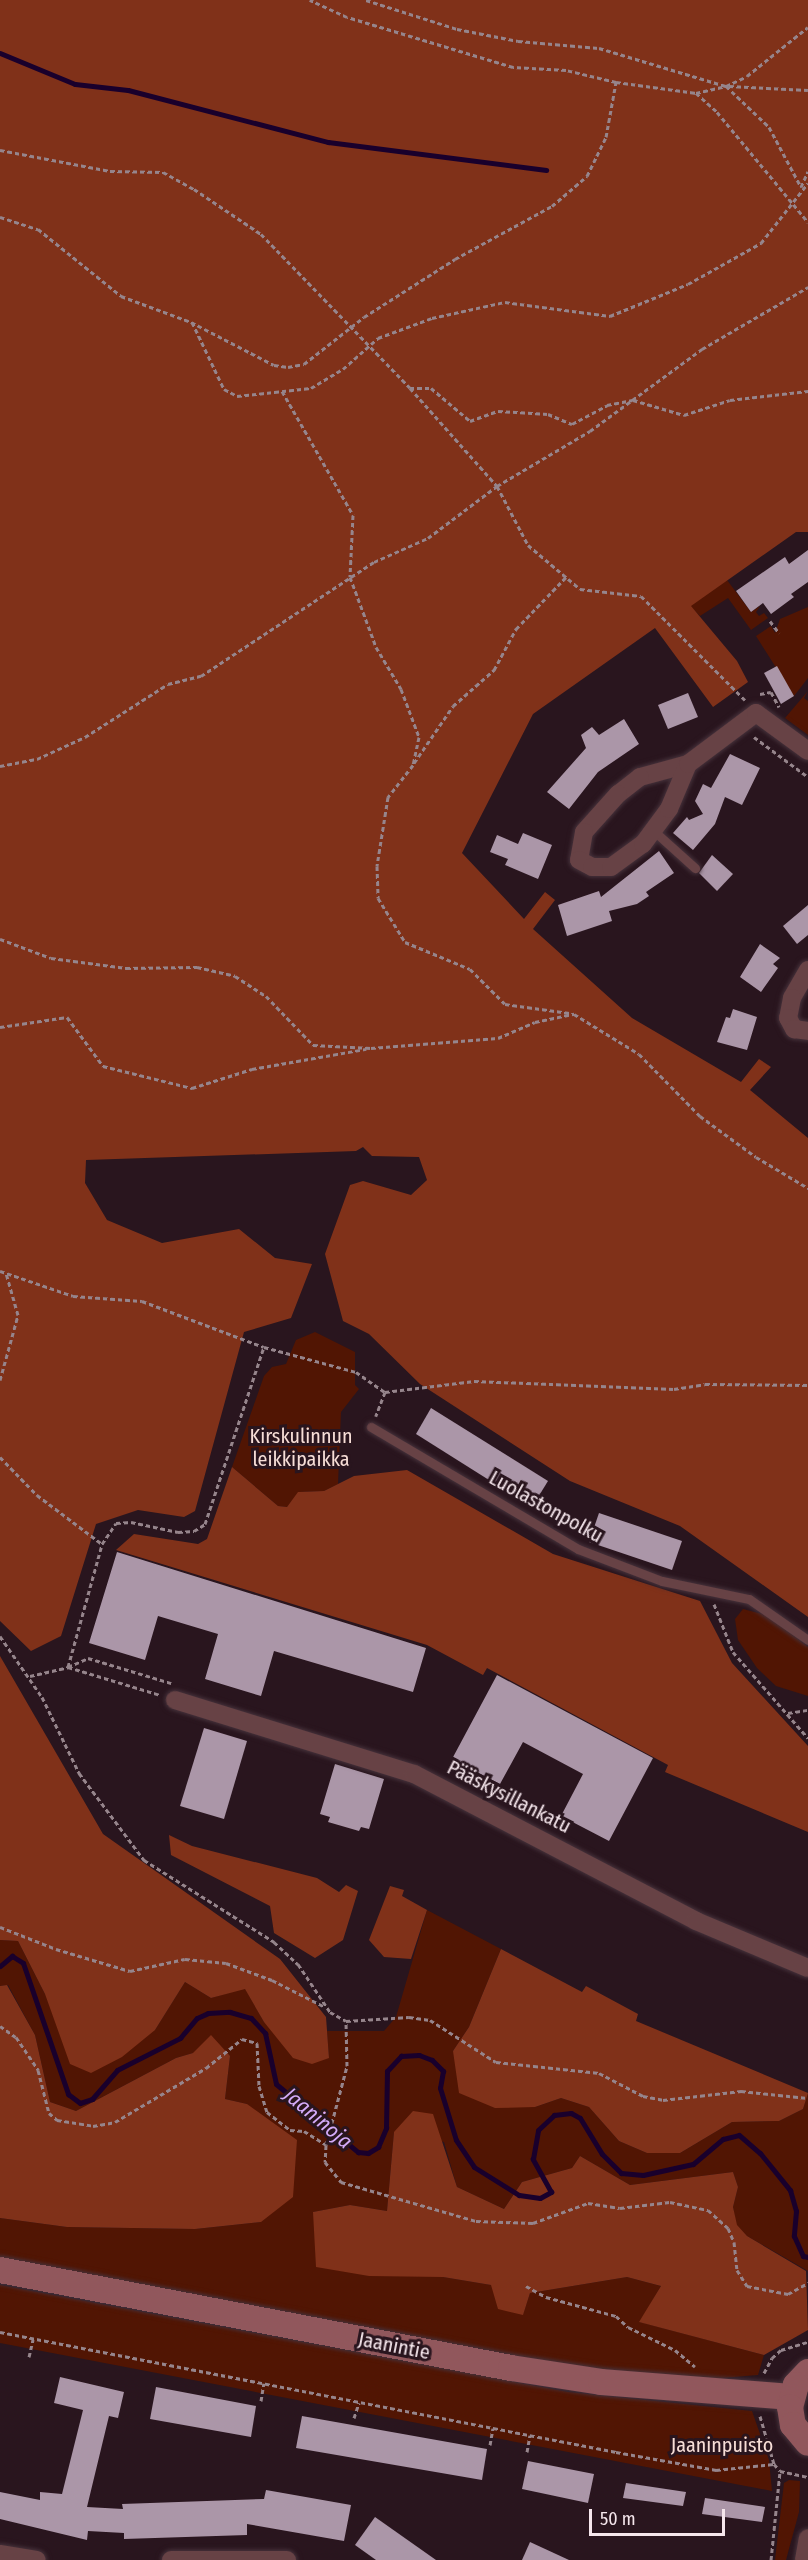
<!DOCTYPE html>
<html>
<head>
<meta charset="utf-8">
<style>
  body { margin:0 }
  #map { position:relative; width:808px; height:2560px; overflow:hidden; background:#29151e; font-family:"Fira Sans Condensed",sans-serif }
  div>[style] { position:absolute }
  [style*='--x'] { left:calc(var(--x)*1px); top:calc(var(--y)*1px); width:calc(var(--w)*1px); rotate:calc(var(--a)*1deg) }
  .green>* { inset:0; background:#511503 }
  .forest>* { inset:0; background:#803119 }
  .stream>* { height:5px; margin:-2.5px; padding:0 2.5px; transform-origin:2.5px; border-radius:2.5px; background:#19002c }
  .building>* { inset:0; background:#ab96a8 }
  .path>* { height:3px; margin-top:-1.5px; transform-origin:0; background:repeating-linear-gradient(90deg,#96858c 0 4.5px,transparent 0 7.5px) }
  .roads { filter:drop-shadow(0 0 2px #46323b) drop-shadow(0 0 2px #46323b) }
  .lane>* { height:9px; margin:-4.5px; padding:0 4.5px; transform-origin:4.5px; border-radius:4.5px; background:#674245 }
  .street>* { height:18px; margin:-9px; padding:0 9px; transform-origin:9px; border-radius:9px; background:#674245 }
  .secondary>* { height:26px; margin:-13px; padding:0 13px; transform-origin:13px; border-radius:13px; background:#91575c }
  span { translate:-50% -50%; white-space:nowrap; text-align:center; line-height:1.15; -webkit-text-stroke:6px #29151e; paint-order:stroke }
  .park-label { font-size:20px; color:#f7ded7 }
  .street-label { font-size:20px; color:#f5e6ec }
  .water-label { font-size:21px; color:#d4abf9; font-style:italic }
  .scale { position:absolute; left:589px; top:2509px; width:136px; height:27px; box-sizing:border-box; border:3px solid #f5e6ec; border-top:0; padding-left:8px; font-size:18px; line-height:21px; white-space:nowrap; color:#f5e6ec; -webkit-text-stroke:4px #29151e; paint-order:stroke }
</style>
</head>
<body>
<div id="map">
  <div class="green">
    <i style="clip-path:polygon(727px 580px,751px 612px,760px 606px,756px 612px,759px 616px,764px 613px,768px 618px,751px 630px,728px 598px,700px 616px,690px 606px)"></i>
    <i style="clip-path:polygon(808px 607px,808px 678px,794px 696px,756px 636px,771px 626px,775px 633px,780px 619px)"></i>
    <i style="clip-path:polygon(808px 691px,804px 698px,808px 701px,808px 735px,785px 718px)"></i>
    <i style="clip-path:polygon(315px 1332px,355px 1352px,355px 1385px,359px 1389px,341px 1412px,338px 1484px,324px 1491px,299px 1492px,287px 1507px,278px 1506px,232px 1467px,264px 1376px,272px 1367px,286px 1364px,296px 1340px)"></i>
    <i style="clip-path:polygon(743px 1609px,766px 1615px,808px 1647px,808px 1696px,776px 1686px,757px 1668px,738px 1640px,735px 1619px)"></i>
    <i style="clip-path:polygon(427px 1910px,501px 1949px,469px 2027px,453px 2051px,535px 2107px,561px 2098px,589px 2107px,619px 2141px,647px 2153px,680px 2153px,732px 2122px,779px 2121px,803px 2109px,808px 2092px,808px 2271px,747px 2236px,736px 2225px,733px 2207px,738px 2187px,733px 2172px,630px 2185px,580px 2156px,572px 2168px,522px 2182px,504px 2209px,457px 2187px,444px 2142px,394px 2132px,387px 2211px,350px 2205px,313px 2212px,443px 2277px,491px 2285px,523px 2314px,530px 2293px,627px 2277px,661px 2286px,640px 2322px,764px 2355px,758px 2375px,709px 2379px,612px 2374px,0 2257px,0 2218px,67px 2227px,195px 2229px,261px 2222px,247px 2104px,225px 2099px,230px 2056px,193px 2053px,176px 2058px,76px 2111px,50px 2102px,35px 2035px,8px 1985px,0 1986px,0 1940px,18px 1941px,45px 1994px,155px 2030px,185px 1982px,211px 1998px,245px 1988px,264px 2022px,329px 2058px,327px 2031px,384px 2031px,396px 2017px)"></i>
    <i style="clip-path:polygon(0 2285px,568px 2392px,752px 2411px,769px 2460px,772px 2491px,0 2343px)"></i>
    <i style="clip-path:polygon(789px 2480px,800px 2481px,799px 2512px,786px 2560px,775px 2560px,784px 2483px)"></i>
  </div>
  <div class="forest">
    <i style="clip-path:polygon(0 0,808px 0,808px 532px,796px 532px,691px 606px,737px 661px,748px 682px,713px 707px,655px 628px,533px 714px,462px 853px,524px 919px,545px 892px,555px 900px,533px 929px,632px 1018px,741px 1082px,759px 1059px,771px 1067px,750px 1090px,808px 1138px,808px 1617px,680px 1526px,570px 1481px,420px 1384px,369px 1334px,343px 1321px,325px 1254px,350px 1185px,363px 1181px,411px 1195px,427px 1180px,419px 1157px,372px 1156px,363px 1147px,356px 1151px,86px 1160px,85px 1183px,107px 1220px,162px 1243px,239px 1229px,275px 1258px,312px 1264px,291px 1318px,244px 1332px,195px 1511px,184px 1517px,138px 1510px,96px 1524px,61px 1636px,31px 1651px,0 1621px)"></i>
    <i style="clip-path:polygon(232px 1467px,278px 1506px,287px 1507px,298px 1492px,324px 1491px,354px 1476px,407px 1470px,553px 1554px,700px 1601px,732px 1663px,808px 1746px,808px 1832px,665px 1772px,668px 1765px,487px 1668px,483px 1675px,427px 1645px,116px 1550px,134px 1534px,198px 1544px,207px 1539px)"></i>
    <i style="clip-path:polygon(0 1656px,103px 1834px,280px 1959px,326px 2017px,329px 2058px,312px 2064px,293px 2058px,264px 2022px,245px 1989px,211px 1998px,185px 1982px,155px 2030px,122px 2057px,91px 2073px,70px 2064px,45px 1994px,18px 1941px,0 1940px)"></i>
    <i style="clip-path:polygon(169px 1835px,192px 1846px,317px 1878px,339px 1892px,346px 1885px,358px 1891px,343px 1940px,315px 1958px,274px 1933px,270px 1906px,171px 1855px)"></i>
    <i style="clip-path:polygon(390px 1886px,404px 1890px,402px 1896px,427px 1910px,411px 1959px,384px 1957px,369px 1940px)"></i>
    <i style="clip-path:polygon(501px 1949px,582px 1992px,586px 1986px,638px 2014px,636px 2021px,808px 2093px,803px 2109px,779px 2121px,732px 2122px,680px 2153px,647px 2153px,619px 2141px,589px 2107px,561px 2098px,535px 2107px,495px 2108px,459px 2093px,453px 2051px,469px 2027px)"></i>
    <i style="clip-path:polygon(7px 1985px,35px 2035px,50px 2102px,76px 2111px,176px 2058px,193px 2053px,211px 2035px,230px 2056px,225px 2099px,247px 2104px,297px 2140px,293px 2197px,261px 2222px,195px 2229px,67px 2227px,0 2218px,0 1986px)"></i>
    <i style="clip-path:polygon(413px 2111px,433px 2114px,457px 2187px,504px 2209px,522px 2182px,572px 2168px,580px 2156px,630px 2185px,733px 2172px,738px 2187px,733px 2207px,737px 2225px,747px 2236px,806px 2271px,808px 2330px,764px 2355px,639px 2322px,661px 2286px,627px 2277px,530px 2293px,523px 2315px,498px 2309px,491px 2285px,443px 2277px,369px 2276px,316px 2267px,313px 2212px,350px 2205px,387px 2211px,394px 2132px)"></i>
  </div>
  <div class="stream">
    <i style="--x:0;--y:53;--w:81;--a:22.5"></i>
    <i style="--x:75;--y:84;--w:53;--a:6.5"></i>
    <i style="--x:128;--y:90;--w:207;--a:14.6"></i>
    <i style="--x:328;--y:142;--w:220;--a:7.3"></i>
    <i style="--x:0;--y:1966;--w:16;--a:-40"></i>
    <i style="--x:12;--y:1956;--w:13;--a:32"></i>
    <i style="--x:23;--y:1963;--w:139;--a:71"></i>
    <i style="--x:68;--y:2094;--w:15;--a:37"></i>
    <i style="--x:80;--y:2103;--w:13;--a:-18"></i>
    <i style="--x:92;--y:2099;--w:38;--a:-49"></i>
    <i style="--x:117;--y:2070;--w:71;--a:-26.9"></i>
    <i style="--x:180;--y:2038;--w:26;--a:-50"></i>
    <i style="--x:197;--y:2018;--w:12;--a:-24"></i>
    <i style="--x:208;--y:2013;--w:22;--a:-3"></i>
    <i style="--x:230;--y:2012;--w:22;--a:16"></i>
    <i style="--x:251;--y:2018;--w:21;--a:47"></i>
    <i style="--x:265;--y:2033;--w:52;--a:77.8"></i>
    <i style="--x:276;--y:2084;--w:107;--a:39.7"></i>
    <i style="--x:358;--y:2152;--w:10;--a:6"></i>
    <i style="--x:368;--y:2153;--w:12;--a:-31"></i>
    <i style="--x:378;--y:2147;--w:21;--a:-67"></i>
    <i style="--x:386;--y:2128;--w:57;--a:-89"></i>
    <i style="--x:387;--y:2071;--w:21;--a:-47"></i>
    <i style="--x:401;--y:2056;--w:18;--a:-3"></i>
    <i style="--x:419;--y:2055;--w:14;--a:21"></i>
    <i style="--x:432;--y:2060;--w:16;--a:45"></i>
    <i style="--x:443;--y:2071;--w:17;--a:100"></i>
    <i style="--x:440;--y:2088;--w:54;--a:72.9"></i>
    <i style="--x:456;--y:2140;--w:32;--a:56"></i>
    <i style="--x:474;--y:2167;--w:53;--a:31.9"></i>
    <i style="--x:519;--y:2195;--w:21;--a:8"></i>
    <i style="--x:540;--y:2198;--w:13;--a:-29"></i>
    <i style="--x:551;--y:2192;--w:38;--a:-119"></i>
    <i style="--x:533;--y:2159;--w:29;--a:-80"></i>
    <i style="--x:538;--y:2130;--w:22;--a:-43"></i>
    <i style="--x:554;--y:2115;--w:17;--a:-7"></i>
    <i style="--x:571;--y:2113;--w:10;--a:29"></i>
    <i style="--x:580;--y:2118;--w:42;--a:58.6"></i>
    <i style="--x:602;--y:2154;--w:27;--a:45"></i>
    <i style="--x:621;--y:2173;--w:22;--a:5"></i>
    <i style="--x:643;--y:2175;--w:51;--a:-12.4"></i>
    <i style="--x:693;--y:2164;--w:39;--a:-40"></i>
    <i style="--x:723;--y:2139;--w:16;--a:-14"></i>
    <i style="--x:739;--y:2135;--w:28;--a:41"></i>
    <i style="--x:760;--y:2153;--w:48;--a:51"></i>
    <i style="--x:790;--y:2190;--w:22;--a:74"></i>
    <i style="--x:796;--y:2211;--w:25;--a:95"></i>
    <i style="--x:794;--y:2236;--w:22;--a:66"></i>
    <i style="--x:803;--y:2256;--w:5;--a:11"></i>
  </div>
  <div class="building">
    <i style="clip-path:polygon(808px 550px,808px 582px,791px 594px,794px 597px,771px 614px,763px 603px,751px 612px,736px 591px,785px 557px,789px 564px)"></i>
    <i style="clip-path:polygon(777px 666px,794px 696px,781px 704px,764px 673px)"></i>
    <i style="clip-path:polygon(688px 693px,698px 717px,668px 729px,658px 705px)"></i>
    <i style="clip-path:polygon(624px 719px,639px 744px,598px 772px,569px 809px,547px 792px,586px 748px,581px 735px,592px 727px,599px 735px)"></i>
    <i style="clip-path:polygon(730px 754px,760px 768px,742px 805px,725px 797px,715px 824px,693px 850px,673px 833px,687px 817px,689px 820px,703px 814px,695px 801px,703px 784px,711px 788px)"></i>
    <i style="clip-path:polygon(523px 833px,552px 845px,538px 879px,505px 865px,508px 859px,490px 852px,497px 835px,518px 844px)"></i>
    <i style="clip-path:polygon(659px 851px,674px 873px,646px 892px,649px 896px,637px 904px,609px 911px,612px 921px,567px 936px,558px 905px,599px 891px,601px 897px)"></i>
    <i style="clip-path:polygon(712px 855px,733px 874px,717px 891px,699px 873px)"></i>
    <i style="clip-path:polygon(808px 905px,808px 935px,797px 944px,783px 926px)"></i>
    <i style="clip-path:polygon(760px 944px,780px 958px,773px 964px,778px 968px,761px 992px,740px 977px)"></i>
    <i style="clip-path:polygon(733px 1009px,757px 1017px,747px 1050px,717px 1042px,726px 1017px,730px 1018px)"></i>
    <i style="clip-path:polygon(431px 1408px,548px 1481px,532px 1507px,416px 1434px)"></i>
    <i style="clip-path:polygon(599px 1513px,682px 1541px,672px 1570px,589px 1542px)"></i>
    <i style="clip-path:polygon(117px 1552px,426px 1648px,413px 1692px,274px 1651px,261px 1696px,205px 1679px,218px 1634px,158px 1616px,145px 1660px,89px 1643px)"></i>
    <i style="clip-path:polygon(497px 1675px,653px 1758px,609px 1841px,561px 1816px,583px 1774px,523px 1742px,500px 1784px,452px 1759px)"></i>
    <i style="clip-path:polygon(204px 1728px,247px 1741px,224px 1819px,180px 1806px)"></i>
    <i style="clip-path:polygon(335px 1764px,384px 1779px,369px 1829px,361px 1827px,359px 1831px,328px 1822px,330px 1817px,320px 1814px)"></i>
    <i style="clip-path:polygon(60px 2377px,124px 2392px,118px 2418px,109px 2416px,87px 2507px,123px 2509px,122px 2504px,264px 2499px,266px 2490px,351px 2505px,344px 2541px,247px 2524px,247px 2535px,124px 2539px,124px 2533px,88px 2531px,87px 2540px,0 2519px,0 2492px,40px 2500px,40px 2492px,62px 2494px,83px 2410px,54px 2403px)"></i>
    <i style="clip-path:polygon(156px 2387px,256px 2406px,251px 2437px,150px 2419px)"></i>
    <i style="clip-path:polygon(302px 2416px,487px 2449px,482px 2480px,296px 2448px)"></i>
    <i style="clip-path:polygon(528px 2461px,594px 2474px,588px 2503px,522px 2489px)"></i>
    <i style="clip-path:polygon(626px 2483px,686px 2492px,683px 2506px,623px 2498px)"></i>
    <i style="clip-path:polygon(705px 2498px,765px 2507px,762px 2522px,702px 2514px)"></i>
    <i style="clip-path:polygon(375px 2517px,436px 2560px,376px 2560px,355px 2545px)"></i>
    <i style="clip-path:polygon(530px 2542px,569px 2560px,522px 2560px)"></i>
  </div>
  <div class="path">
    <i style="--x:366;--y:0;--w:96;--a:17.7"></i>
    <i style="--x:457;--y:29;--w:62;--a:11.1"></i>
    <i style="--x:518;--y:41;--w:81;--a:4.9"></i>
    <i style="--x:599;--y:48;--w:133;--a:16.7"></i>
    <i style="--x:726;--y:86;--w:59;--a:43.6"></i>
    <i style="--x:769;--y:127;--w:68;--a:61.9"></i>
    <i style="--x:616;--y:82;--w:81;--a:7.8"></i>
    <i style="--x:696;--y:93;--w:31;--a:-13"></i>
    <i style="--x:726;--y:86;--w:23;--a:-25"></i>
    <i style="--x:747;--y:76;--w:78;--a:-38.8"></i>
    <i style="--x:729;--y:86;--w:79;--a:2.9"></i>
    <i style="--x:696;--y:93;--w:28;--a:42"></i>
    <i style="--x:717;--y:112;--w:143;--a:50.4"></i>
    <i style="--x:0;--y:150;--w:112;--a:10.8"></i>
    <i style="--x:110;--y:171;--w:53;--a:1.1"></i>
    <i style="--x:163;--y:172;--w:35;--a:29"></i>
    <i style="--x:194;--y:189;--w:81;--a:33.9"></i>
    <i style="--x:261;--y:234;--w:214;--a:45.9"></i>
    <i style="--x:410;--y:388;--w:21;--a:0"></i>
    <i style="--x:431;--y:388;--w:51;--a:40.2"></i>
    <i style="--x:470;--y:421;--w:30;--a:-20"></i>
    <i style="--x:498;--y:411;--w:50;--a:3.4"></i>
    <i style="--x:548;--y:414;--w:26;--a:23"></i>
    <i style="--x:572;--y:424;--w:40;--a:-28"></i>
    <i style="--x:607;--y:405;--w:26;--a:-11"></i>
    <i style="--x:633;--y:400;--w:53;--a:16.4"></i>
    <i style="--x:684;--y:415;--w:48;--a:-18.1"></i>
    <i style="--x:730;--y:400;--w:79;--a:-6.6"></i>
    <i style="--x:801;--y:187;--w:17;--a:-66"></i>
    <i style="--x:0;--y:217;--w:40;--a:18"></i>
    <i style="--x:38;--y:229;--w:107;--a:38.9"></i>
    <i style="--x:121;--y:296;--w:75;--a:20.4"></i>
    <i style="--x:191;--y:322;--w:93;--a:27.4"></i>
    <i style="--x:274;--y:365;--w:14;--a:8"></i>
    <i style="--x:288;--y:367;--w:16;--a:-11"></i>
    <i style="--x:304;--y:364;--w:76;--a:-38.1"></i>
    <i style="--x:364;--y:317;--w:108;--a:-32.5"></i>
    <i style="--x:455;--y:259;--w:111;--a:-28.7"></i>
    <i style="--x:552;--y:206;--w:46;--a:-40.6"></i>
    <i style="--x:587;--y:176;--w:43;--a:-64"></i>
    <i style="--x:606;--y:137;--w:56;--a:-79.7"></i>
    <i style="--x:616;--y:82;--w:51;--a:-166.5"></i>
    <i style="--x:566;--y:70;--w:53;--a:-176.8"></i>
    <i style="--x:513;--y:67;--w:173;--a:-163.2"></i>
    <i style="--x:347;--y:17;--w:41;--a:-155.3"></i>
    <i style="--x:192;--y:322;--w:74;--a:64.5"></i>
    <i style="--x:224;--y:389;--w:15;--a:28"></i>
    <i style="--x:237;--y:396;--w:74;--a:-6.2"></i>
    <i style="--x:311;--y:388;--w:37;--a:-31"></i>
    <i style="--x:343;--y:369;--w:47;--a:-41.5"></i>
    <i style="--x:378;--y:338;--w:58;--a:-20.3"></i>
    <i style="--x:432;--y:318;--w:75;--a:-12.4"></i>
    <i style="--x:505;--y:302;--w:106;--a:7.6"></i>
    <i style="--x:610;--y:316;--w:84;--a:-22.3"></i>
    <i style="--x:688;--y:284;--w:84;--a:-29.3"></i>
    <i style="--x:761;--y:243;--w:76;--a:-51.9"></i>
    <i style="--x:410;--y:388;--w:131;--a:48.4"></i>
    <i style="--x:497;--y:486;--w:67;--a:62.3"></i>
    <i style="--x:528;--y:545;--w:68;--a:40.2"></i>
    <i style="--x:580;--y:589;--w:61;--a:6.5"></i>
    <i style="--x:641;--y:596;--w:147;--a:45"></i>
    <i style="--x:282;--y:391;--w:143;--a:60.2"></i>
    <i style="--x:353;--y:515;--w:62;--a:92.8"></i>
    <i style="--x:350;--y:577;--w:75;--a:69.6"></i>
    <i style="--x:376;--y:647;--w:49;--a:59.2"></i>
    <i style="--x:401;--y:689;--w:51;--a:69.4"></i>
    <i style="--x:419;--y:737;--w:29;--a:102"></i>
    <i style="--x:413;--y:765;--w:41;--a:128"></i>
    <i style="--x:388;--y:797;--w:70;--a:99.1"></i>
    <i style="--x:377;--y:866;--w:32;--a:88"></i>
    <i style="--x:378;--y:898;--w:52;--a:58.5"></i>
    <i style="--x:405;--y:942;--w:70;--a:22.6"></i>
    <i style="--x:470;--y:969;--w:49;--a:45"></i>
    <i style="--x:505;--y:1004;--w:65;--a:8"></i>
    <i style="--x:770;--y:621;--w:15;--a:53"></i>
    <i style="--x:760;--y:694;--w:11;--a:-10"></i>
    <i style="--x:771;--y:692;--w:17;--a:62"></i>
    <i style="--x:754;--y:737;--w:67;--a:36.5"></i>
    <i style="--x:414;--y:763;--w:69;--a:-55.6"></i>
    <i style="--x:453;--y:706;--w:55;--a:-41.3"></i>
    <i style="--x:494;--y:670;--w:47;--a:-61.8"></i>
    <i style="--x:516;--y:629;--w:72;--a:-46.1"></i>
    <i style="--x:0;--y:766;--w:38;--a:-11"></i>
    <i style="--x:37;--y:759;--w:53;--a:-24.6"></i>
    <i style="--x:85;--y:737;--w:98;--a:-32.6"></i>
    <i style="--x:168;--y:684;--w:34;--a:-14"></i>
    <i style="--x:201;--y:676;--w:207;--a:-33.4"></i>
    <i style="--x:374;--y:562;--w:59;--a:-24"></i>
    <i style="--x:428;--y:538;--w:86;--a:-37"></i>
    <i style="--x:497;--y:486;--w:108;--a:-30.6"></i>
    <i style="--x:590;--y:431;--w:139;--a:-36.2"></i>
    <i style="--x:702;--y:349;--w:123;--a:-30.3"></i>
    <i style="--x:0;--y:939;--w:54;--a:20.4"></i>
    <i style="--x:51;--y:958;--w:76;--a:7.6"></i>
    <i style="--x:126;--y:968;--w:71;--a:-0.8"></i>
    <i style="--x:197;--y:967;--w:39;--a:13"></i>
    <i style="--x:235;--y:976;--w:37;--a:33"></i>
    <i style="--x:266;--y:996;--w:68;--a:46.2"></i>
    <i style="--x:313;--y:1045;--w:58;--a:3"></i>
    <i style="--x:371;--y:1048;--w:127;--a:-4.5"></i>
    <i style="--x:498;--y:1038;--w:40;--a:-23.4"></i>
    <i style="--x:535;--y:1022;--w:40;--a:-12"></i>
    <i style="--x:574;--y:1014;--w:76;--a:31.6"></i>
    <i style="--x:639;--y:1054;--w:87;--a:45.5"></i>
    <i style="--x:700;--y:1116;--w:69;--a:36.2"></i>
    <i style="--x:756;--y:1157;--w:61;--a:30.8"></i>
    <i style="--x:0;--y:1027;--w:68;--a:-8.5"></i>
    <i style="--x:67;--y:1017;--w:61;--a:53.7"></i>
    <i style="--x:103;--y:1066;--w:92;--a:13.9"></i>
    <i style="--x:192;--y:1088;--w:63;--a:-17.6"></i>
    <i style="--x:252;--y:1069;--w:116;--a:-10"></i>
    <i style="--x:0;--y:1271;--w:77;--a:18.9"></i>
    <i style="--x:73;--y:1296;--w:69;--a:4.1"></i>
    <i style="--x:142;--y:1301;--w:130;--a:20.7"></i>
    <i style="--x:264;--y:1347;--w:95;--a:15.2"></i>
    <i style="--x:356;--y:1372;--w:35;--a:35"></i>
    <i style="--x:385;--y:1392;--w:26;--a:111"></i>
    <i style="--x:0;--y:1380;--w:67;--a:-74.5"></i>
    <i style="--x:18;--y:1315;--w:44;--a:-105.9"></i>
    <i style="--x:385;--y:1392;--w:90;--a:-7"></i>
    <i style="--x:474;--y:1381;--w:200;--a:2.3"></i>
    <i style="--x:674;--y:1389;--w:31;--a:-9"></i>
    <i style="--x:705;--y:1384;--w:103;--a:0.6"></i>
    <i style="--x:0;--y:1457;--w:53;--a:45.8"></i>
    <i style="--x:37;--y:1495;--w:81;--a:37"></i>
    <i style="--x:714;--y:1604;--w:52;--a:68.4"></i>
    <i style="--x:733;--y:1652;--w:114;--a:48.9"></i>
    <i style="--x:0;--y:1636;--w:74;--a:55.5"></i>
    <i style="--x:42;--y:1697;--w:85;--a:64"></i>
    <i style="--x:79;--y:1773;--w:109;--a:53.2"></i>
    <i style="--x:144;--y:1860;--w:154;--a:32.2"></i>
    <i style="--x:274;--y:1942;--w:33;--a:43"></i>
    <i style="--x:298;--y:1964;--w:58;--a:56.3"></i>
    <i style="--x:330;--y:2012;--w:18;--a:29"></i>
    <i style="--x:346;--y:2021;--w:63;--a:-3.6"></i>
    <i style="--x:409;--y:2017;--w:21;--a:8"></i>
    <i style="--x:430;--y:2020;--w:78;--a:32.5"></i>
    <i style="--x:496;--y:2062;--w:104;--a:6.1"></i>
    <i style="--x:599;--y:2073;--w:50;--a:27.6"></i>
    <i style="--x:643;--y:2096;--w:20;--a:11"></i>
    <i style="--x:663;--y:2100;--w:79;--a:-6.6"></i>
    <i style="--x:741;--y:2091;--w:67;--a:6"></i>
    <i style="--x:68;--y:1667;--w:22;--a:-24"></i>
    <i style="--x:88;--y:1658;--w:87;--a:16.8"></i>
    <i style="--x:68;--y:1667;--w:128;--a:-74.5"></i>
    <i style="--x:102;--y:1544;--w:25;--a:-56"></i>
    <i style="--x:116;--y:1523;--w:15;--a:-4"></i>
    <i style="--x:131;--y:1522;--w:48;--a:12"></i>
    <i style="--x:178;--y:1532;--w:16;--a:-4"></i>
    <i style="--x:194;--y:1531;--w:13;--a:-32"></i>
    <i style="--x:205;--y:1524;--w:187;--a:-71.6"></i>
    <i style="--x:30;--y:1676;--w:39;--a:-13"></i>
    <i style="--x:68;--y:1667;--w:96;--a:16.9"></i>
    <i style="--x:788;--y:1713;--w:20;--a:-9"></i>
    <i style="--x:0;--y:1927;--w:60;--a:21.4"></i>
    <i style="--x:56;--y:1949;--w:77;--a:16.6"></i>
    <i style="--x:130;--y:1971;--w:56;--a:-12.3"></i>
    <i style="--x:185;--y:1959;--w:41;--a:5.6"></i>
    <i style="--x:226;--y:1963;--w:49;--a:20.3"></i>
    <i style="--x:272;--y:1980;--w:59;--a:27"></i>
    <i style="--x:0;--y:2026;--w:19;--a:35"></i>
    <i style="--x:16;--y:2037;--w:40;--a:56"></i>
    <i style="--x:38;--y:2070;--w:44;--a:75.7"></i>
    <i style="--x:49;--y:2113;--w:11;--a:41"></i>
    <i style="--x:57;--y:2120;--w:36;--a:9"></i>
    <i style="--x:93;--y:2126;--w:22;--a:-10"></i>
    <i style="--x:115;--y:2122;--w:106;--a:-30.7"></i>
    <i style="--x:206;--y:2068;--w:46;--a:-38.9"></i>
    <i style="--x:242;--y:2039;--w:16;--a:15"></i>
    <i style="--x:257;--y:2043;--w:43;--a:87.3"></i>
    <i style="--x:259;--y:2086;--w:27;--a:73"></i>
    <i style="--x:267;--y:2112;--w:29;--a:38"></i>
    <i style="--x:290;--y:2130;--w:14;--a:4"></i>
    <i style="--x:304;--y:2131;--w:26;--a:32"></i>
    <i style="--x:326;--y:2145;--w:17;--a:93"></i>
    <i style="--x:325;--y:2162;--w:26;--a:51"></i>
    <i style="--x:341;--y:2182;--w:141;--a:16.1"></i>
    <i style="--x:476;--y:2221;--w:57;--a:2"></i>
    <i style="--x:533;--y:2223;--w:59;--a:-20"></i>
    <i style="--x:588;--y:2203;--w:32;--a:9"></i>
    <i style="--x:620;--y:2208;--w:50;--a:-6.8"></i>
    <i style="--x:670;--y:2202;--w:39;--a:12"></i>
    <i style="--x:708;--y:2210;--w:27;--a:42"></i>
    <i style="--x:728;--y:2228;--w:15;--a:67"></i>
    <i style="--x:734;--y:2242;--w:28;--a:84"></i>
    <i style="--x:737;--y:2270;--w:19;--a:58"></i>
    <i style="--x:747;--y:2286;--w:42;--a:11"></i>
    <i style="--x:788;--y:2294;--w:23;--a:-29"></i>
    <i style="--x:326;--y:2145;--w:82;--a:-75.1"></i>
    <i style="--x:347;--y:2066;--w:45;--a:-91.3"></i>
    <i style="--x:526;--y:2286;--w:23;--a:29"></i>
    <i style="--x:546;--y:2297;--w:73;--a:15.2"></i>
    <i style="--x:616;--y:2316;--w:16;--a:43"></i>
    <i style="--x:628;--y:2327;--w:52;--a:26.1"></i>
    <i style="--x:675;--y:2350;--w:26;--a:40"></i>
    <i style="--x:0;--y:2332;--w:628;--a:11.02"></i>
    <i style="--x:616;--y:2452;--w:102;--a:10.2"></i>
    <i style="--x:716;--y:2470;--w:58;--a:-5.9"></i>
    <i style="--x:774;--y:2464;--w:9;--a:49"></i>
    <i style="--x:780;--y:2471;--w:29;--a:12"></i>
    <i style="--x:29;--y:2357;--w:18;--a:-77"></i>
    <i style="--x:764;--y:2373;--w:17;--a:-62"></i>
    <i style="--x:772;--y:2358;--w:12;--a:-42"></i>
    <i style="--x:781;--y:2350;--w:28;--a:-17"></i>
    <i style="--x:261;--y:2401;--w:18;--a:-81"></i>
    <i style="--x:760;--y:2416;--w:50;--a:73.7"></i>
    <i style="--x:354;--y:2418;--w:16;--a:-72"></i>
    <i style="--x:490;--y:2445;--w:17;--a:-80"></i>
    <i style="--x:527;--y:2452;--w:17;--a:-80"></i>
    <i style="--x:771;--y:2560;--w:89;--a:-84.2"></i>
  </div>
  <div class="roads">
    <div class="lane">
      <i style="--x:655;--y:832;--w:54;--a:42"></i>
      <i style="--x:371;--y:1427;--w:240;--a:30.5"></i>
      <i style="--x:578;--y:1549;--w:90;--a:20.9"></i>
      <i style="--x:662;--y:1581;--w:89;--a:11.7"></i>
      <i style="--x:749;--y:1599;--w:72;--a:34.8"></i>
    </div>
    <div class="street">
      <i style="--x:688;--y:764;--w:50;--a:164.8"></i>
      <i style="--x:640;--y:777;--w:28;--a:142"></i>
      <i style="--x:618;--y:794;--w:51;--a:131.8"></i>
      <i style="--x:584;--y:832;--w:28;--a:100"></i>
      <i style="--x:579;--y:860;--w:15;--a:28"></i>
      <i style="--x:592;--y:867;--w:19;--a:0"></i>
      <i style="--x:611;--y:867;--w:39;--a:-36"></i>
      <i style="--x:643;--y:844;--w:44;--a:-53.4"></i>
      <i style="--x:669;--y:809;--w:49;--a:-67.1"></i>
      <i style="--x:688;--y:764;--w:85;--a:-36.9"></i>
      <i style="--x:756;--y:713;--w:64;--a:36.2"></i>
      <i style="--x:808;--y:970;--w:32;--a:120"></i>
      <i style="--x:792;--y:998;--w:20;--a:101"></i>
      <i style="--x:788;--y:1018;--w:13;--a:61"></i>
      <i style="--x:794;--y:1029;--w:14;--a:8"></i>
      <i style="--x:175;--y:1700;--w:250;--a:17.2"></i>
      <i style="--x:414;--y:1774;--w:318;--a:27.5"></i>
      <i style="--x:696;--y:1921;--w:121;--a:22.8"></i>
      <i style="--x:0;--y:2554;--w:37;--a:9"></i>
      <i style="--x:171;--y:2560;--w:116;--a:0"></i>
      <i style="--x:804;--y:2560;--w:22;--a:-80"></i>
    </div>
    <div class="secondary">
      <i style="--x:0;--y:2270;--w:520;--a:10.86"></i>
      <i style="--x:511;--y:2368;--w:91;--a:8.8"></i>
      <i style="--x:601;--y:2382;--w:191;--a:4.5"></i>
      <i style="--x:808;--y:2372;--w:18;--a:133"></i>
      <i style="--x:796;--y:2385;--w:23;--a:105"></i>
      <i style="--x:790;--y:2407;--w:18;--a:81"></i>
      <i style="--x:793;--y:2425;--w:23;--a:50"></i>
    </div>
  </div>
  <div class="park-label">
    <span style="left:301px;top:1448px">Kirskulinnun<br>leikkipaikka</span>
    <span style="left:722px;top:2445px">Jaaninpuisto</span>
  </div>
  <div class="street-label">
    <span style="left:546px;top:1507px;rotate:29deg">Luolastonpolku</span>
    <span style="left:509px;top:1797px;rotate:27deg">Pääskysillankatu</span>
    <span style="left:394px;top:2346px;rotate:11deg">Jaanintie</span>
  </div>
  <div class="water-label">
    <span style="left:318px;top:2118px;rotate:40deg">Jaaninoja</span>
  </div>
  <div class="scale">50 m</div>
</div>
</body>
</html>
